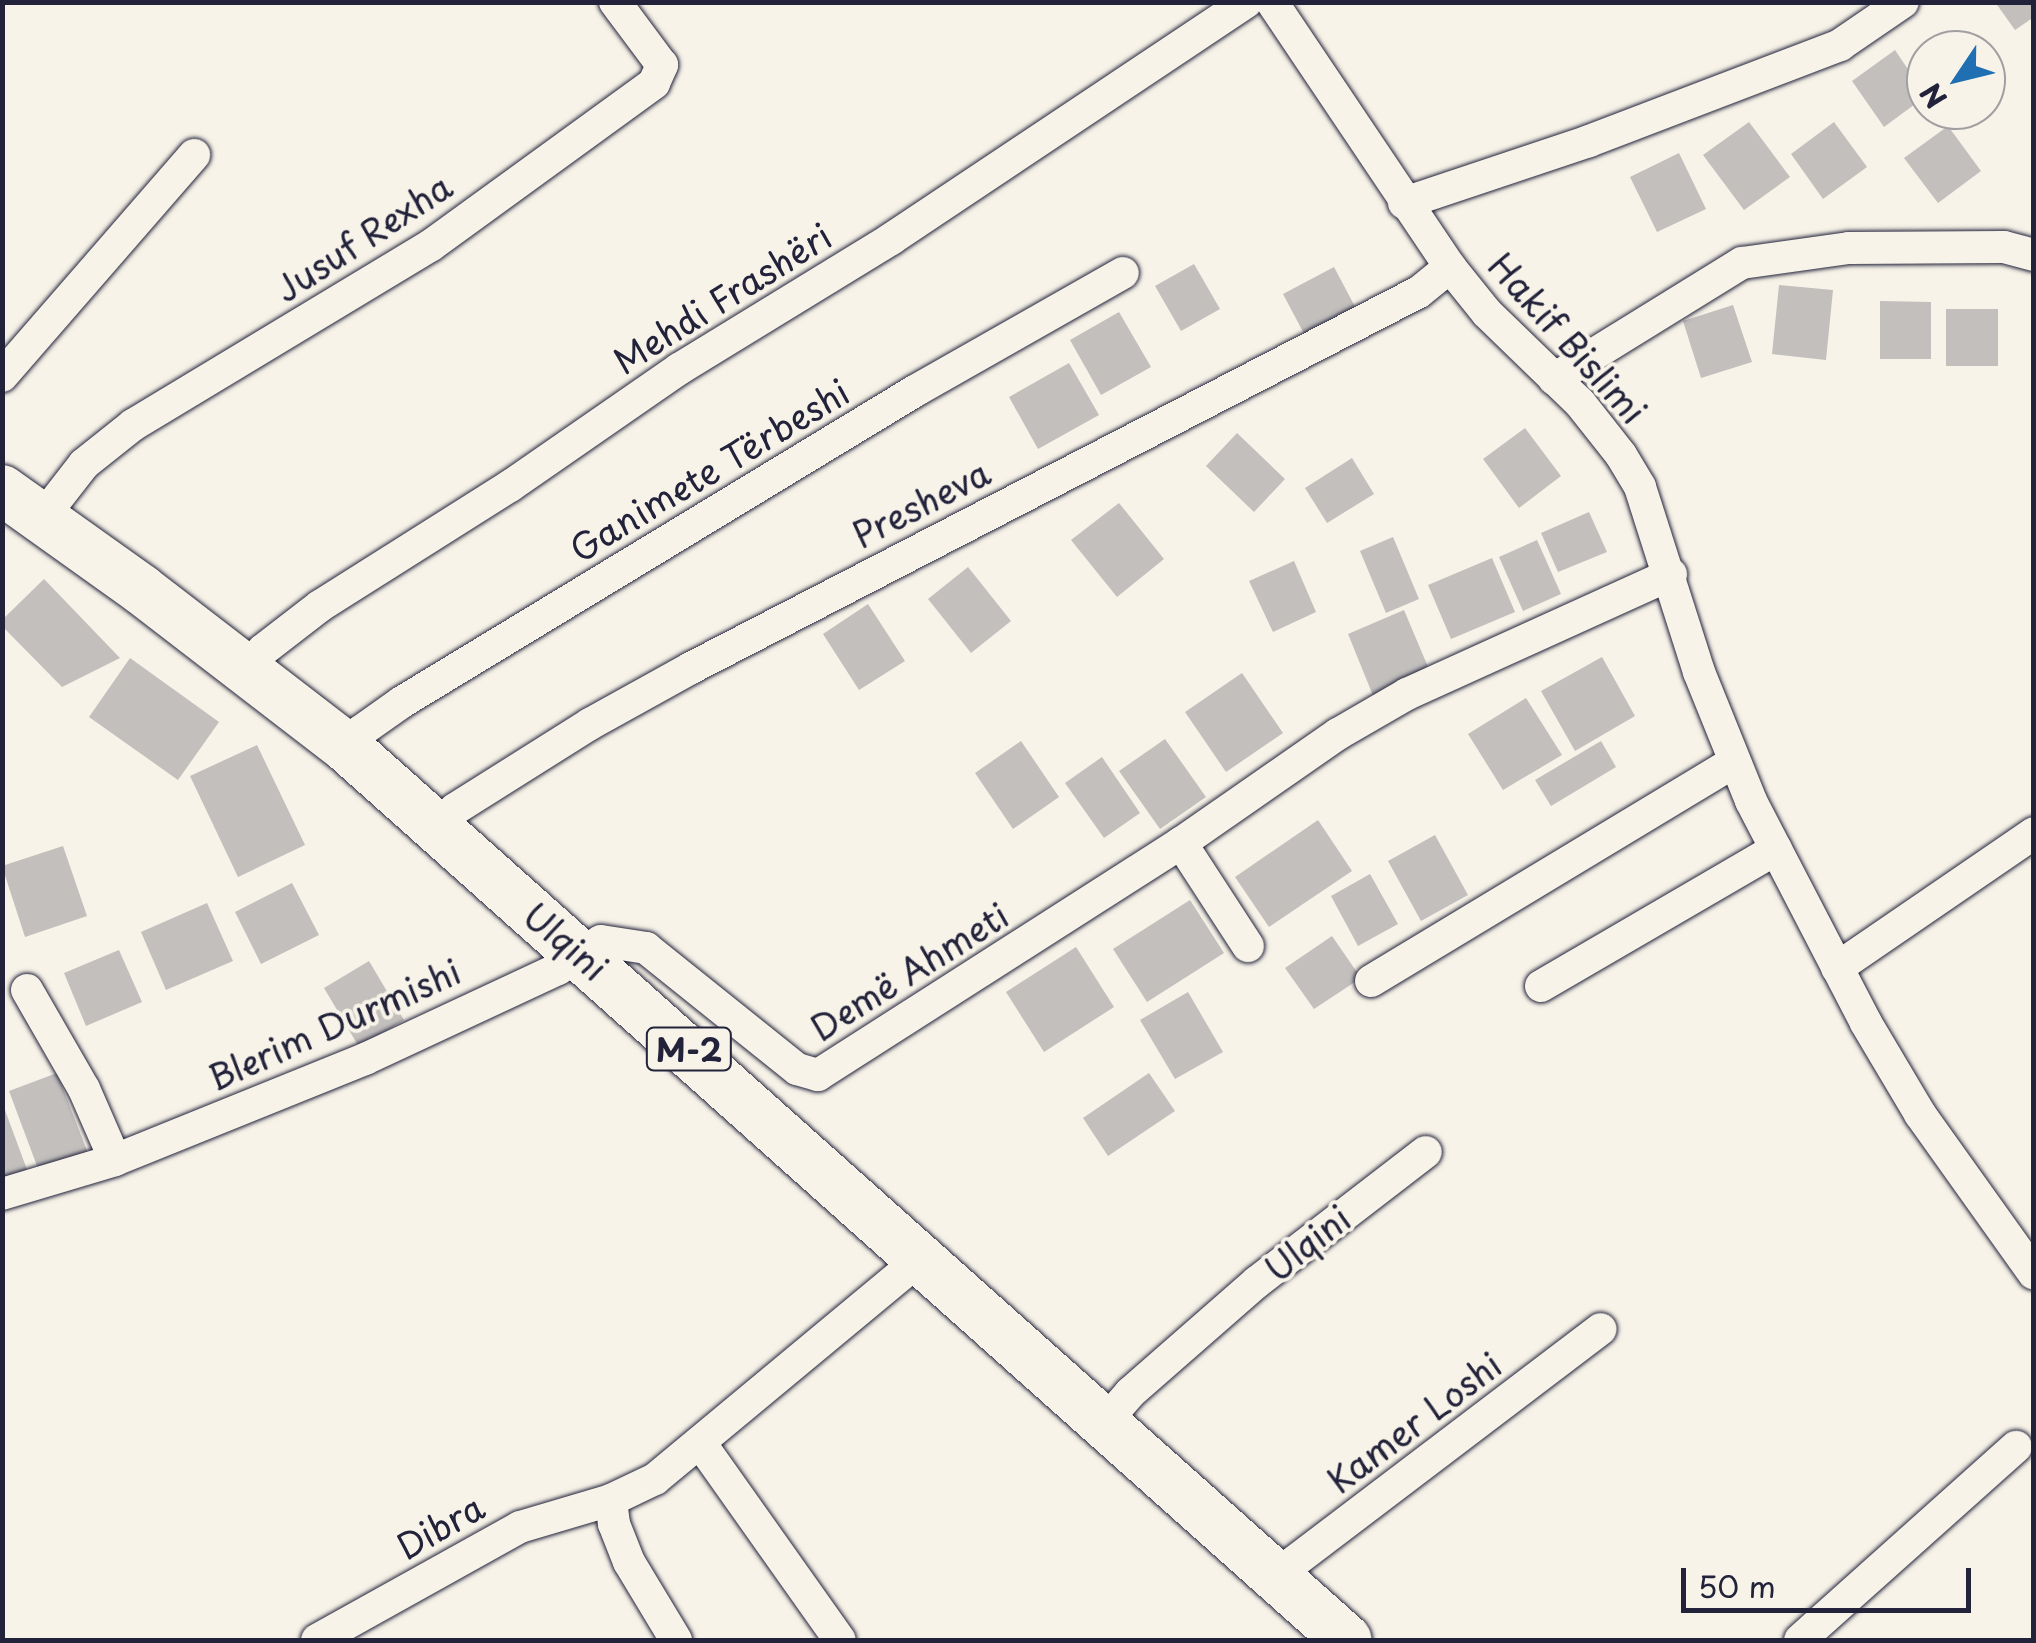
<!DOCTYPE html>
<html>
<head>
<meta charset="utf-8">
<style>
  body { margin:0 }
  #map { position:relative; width:2036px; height:1643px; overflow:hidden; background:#f7f3e8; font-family:"Playpen Sans",sans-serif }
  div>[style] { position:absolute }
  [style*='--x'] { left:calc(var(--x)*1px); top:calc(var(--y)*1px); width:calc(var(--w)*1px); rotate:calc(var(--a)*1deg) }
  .building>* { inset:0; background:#c2bfbd }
  .roads { filter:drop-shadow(0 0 2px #22223b) drop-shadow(0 0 2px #22223b) }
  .minor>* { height:32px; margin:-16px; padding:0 16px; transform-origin:16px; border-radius:16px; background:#f7f3e8 }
  .primary>* { height:50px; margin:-25px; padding:0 25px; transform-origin:25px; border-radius:25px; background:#f7f3e8 }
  span { translate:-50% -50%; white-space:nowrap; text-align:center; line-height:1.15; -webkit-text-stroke:8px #f7f3e8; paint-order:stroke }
  .shield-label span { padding:2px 8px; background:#f7f3e8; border:2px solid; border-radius:8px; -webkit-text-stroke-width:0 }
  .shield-label { font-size:32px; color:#22223b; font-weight:700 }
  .street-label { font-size:35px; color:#22223b }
  .frame { position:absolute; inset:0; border:5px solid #22223b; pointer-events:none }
  .north { position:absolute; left:1906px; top:30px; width:100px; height:100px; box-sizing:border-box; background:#f7f3e8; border:2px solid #a29fa3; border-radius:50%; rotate:235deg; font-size:28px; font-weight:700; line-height:40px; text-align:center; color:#22223b }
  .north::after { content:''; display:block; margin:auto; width:35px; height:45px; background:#1f6fb2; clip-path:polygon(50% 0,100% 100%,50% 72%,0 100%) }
  .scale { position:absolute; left:1681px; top:1568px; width:290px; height:45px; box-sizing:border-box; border:5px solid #22223b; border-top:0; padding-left:12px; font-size:30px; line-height:35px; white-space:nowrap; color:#22223b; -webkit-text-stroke:8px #f7f3e8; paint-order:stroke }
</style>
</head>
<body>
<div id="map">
  <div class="building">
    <i style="clip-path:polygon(1995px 2px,2034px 2px,2034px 17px,2015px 30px)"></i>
    <i style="clip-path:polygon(1895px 50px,1926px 96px,1884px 127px,1852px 81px)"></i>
    <i style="clip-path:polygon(1749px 122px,1790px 177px,1744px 210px,1703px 155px)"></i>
    <i style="clip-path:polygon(1834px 122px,1867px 167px,1823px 199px,1791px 154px)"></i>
    <i style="clip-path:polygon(1948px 126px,1981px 171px,1938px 203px,1904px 158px)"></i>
    <i style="clip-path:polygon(1679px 153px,1706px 209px,1657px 232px,1630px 177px)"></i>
    <i style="clip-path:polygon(1194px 264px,1220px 309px,1181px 331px,1155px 286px)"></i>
    <i style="clip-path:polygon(1334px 267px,1360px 316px,1309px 343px,1283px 294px)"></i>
    <i style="clip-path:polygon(1779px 285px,1833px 290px,1826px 360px,1772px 354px)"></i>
    <i style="clip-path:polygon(1880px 301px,1931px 302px,1931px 359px,1880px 359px)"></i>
    <i style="clip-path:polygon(1733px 305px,1752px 362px,1701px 378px,1683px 321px)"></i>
    <i style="clip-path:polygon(1946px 309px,1998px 309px,1998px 366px,1946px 366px)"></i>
    <i style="clip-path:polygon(1119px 312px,1151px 367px,1101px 395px,1070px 340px)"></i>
    <i style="clip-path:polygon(1069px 363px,1099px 415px,1038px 449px,1009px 397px)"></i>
    <i style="clip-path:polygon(1525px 428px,1561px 476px,1519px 508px,1483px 459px)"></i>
    <i style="clip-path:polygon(1237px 433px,1285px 479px,1254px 512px,1206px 466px)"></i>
    <i style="clip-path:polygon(1352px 458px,1374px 494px,1327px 523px,1305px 488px)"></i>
    <i style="clip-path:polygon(1119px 503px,1164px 559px,1117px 597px,1071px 540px)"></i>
    <i style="clip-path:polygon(1589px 512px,1607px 552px,1558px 572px,1541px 533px)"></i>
    <i style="clip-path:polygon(1393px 537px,1419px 599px,1386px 613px,1360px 551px)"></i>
    <i style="clip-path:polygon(1537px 540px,1561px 594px,1523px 611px,1499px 557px)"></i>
    <i style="clip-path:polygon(1492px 558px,1515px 612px,1451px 639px,1428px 585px)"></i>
    <i style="clip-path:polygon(1294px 561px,1316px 612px,1273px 632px,1249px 581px)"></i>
    <i style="clip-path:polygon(968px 567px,1011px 621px,971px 653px,928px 599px)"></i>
    <i style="clip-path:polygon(44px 579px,120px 658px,62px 687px,2px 626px,2px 620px)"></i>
    <i style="clip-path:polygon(868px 604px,905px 661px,859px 690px,823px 634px)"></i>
    <i style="clip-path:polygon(1404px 610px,1431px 674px,1374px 698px,1348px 634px)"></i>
    <i style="clip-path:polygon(1602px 657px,1635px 716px,1575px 751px,1541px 691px)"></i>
    <i style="clip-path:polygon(130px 658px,219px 722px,178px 780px,89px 717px)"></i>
    <i style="clip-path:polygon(1242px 673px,1283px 733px,1226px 772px,1185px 712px)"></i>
    <i style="clip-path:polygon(1526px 698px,1562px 755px,1503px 790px,1468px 734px)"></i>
    <i style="clip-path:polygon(1165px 739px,1206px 797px,1160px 829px,1119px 771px)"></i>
    <i style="clip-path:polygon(1021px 741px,1059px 797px,1013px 829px,975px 773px)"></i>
    <i style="clip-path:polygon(1601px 741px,1616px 767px,1551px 806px,1535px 780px)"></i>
    <i style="clip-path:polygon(257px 745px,305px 845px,238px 877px,190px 776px)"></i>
    <i style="clip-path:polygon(1102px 757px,1140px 813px,1104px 838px,1065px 783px)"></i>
    <i style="clip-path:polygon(1318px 820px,1352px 871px,1269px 927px,1235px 877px)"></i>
    <i style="clip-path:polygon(1435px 835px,1468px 895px,1421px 921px,1388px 861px)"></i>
    <i style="clip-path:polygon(63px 846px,87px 916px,25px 937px,2px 866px)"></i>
    <i style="clip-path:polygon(1370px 874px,1398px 924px,1358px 946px,1331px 896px)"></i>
    <i style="clip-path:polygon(292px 883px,319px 935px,261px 964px,235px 912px)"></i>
    <i style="clip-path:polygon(1190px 900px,1224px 953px,1147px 1002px,1113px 949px)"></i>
    <i style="clip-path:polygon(207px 903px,233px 961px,166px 990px,141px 932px)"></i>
    <i style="clip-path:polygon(1332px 936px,1361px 978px,1314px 1009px,1285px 968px)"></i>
    <i style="clip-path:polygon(1076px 947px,1114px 1007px,1044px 1052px,1006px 992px)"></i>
    <i style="clip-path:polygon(119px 950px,142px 1002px,86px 1026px,64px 973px)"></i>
    <i style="clip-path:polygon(369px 961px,404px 1020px,359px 1047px,324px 988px)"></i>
    <i style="clip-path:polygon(1188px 992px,1223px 1052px,1175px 1079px,1140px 1020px)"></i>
    <i style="clip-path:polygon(57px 1073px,89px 1156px,40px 1174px,9px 1091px)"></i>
    <i style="clip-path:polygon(1149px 1073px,1175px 1111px,1108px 1156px,1083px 1118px)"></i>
    <i style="clip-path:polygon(2px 1102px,29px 1175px,2px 1184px)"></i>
  </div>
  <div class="roads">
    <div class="minor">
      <i style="--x:1272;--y:2;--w:319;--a:56.1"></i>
      <i style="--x:1450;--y:267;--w:59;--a:51.2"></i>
      <i style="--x:1487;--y:313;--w:129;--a:44.1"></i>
      <i style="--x:1580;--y:403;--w:66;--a:51.7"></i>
      <i style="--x:1621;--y:455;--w:37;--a:59"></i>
      <i style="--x:1640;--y:487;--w:194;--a:72.3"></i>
      <i style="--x:1699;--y:672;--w:139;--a:68"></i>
      <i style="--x:1751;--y:801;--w:250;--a:62.6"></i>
      <i style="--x:1866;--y:1023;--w:106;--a:59.3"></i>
      <i style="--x:1920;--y:1114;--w:196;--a:54.5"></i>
      <i style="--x:1404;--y:203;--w:195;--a:-18.5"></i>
      <i style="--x:1589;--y:141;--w:269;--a:-20.9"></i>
      <i style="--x:1840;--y:45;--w:76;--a:-34.3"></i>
      <i style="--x:2;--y:376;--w:293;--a:-49"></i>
      <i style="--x:1554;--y:379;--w:221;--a:-31.7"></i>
      <i style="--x:1742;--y:263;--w:108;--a:-8"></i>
      <i style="--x:1849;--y:248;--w:155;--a:-0.4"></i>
      <i style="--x:2004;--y:247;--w:31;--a:15"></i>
      <i style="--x:42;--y:518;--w:68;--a:-52.1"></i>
      <i style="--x:84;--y:464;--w:63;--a:-38.5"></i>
      <i style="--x:133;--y:425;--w:347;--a:-31.1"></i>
      <i style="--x:430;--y:246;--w:277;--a:-36"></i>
      <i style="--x:654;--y:83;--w:20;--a:-66"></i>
      <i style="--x:662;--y:65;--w:79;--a:-126.7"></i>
      <i style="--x:248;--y:669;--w:24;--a:-52"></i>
      <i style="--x:263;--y:650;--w:72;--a:-37.7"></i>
      <i style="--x:320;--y:606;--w:225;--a:-32.3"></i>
      <i style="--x:510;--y:486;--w:206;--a:-34.7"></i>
      <i style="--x:679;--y:369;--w:249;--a:-31.5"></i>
      <i style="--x:891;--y:239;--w:427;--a:-33.7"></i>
      <i style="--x:346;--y:747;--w:22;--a:-47"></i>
      <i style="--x:361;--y:731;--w:50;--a:-35.3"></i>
      <i style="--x:402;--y:702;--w:600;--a:-31.23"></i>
      <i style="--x:915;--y:391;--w:239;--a:-29.6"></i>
      <i style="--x:437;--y:826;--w:25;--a:-43"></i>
      <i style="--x:455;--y:809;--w:160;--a:-32.2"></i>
      <i style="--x:590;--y:724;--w:115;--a:-29"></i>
      <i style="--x:691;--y:668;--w:819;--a:-27.32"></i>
      <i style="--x:1419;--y:292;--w:40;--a:-39"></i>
      <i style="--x:1181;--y:843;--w:123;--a:57"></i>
      <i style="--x:1837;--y:968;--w:239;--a:-34.4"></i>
      <i style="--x:1371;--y:981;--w:423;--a:-31.1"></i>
      <i style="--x:1541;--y:986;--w:272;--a:-30.2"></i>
      <i style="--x:27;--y:990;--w:114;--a:60.1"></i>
      <i style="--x:84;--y:1089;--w:77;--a:66.4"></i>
      <i style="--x:2;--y:1194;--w:118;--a:-16.7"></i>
      <i style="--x:115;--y:1160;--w:270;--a:-22"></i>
      <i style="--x:365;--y:1059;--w:213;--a:-25"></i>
      <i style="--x:558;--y:969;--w:51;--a:-33.1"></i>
      <i style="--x:601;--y:941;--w:46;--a:8.8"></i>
      <i style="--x:646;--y:948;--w:193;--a:38.7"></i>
      <i style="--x:797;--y:1069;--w:22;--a:16"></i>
      <i style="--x:818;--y:1075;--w:431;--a:-32.6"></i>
      <i style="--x:1181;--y:843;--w:191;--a:-34.8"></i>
      <i style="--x:1338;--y:734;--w:80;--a:-30.1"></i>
      <i style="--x:1407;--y:694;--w:290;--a:-24.4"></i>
      <i style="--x:1105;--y:1422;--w:38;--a:-49"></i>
      <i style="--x:1130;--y:1393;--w:169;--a:-41.2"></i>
      <i style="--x:1257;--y:1282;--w:213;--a:-37.6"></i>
      <i style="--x:701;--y:1444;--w:240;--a:54.7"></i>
      <i style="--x:611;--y:1500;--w:24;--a:83"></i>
      <i style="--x:614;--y:1524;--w:41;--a:68.5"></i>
      <i style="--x:629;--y:1562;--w:91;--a:58.9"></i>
      <i style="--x:1274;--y:1577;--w:410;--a:-37.2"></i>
      <i style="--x:317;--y:1640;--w:232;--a:-29.1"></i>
      <i style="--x:520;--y:1527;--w:95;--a:-16.5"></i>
      <i style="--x:611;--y:1500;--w:49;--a:-25.5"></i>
      <i style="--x:655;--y:1479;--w:347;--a:-39.7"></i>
      <i style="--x:1800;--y:1640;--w:290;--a:-41.8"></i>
    </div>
    <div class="primary">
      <i style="--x:2;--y:490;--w:172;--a:35.5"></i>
      <i style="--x:142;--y:590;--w:257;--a:37.6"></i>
      <i style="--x:346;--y:747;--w:1341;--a:41.74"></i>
    </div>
  </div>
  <div class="shield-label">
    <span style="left:689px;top:1049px">M-2</span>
  </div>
  <div class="street-label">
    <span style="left:363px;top:237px;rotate:-33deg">Jusuf Rexha</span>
    <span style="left:722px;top:298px;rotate:-32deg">Mehdi Frashëri</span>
    <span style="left:1568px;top:338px;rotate:48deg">Hakif Bislimi</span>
    <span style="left:709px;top:470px;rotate:-31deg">Ganimete Tërbeshi</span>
    <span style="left:921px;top:503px;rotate:-27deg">Presheva</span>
    <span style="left:566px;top:941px;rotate:41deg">Ulqini</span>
    <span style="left:909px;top:971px;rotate:-32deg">Demë Ahmeti</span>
    <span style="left:334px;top:1024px;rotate:-24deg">Blerim Durmishi</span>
    <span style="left:1307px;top:1243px;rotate:-38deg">Ulqini</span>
    <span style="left:1414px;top:1422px;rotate:-37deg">Kamer Loshi</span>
    <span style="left:440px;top:1526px;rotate:-29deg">Dibra</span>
  </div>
  <div class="frame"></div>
  <div class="north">N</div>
  <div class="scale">50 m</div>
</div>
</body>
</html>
